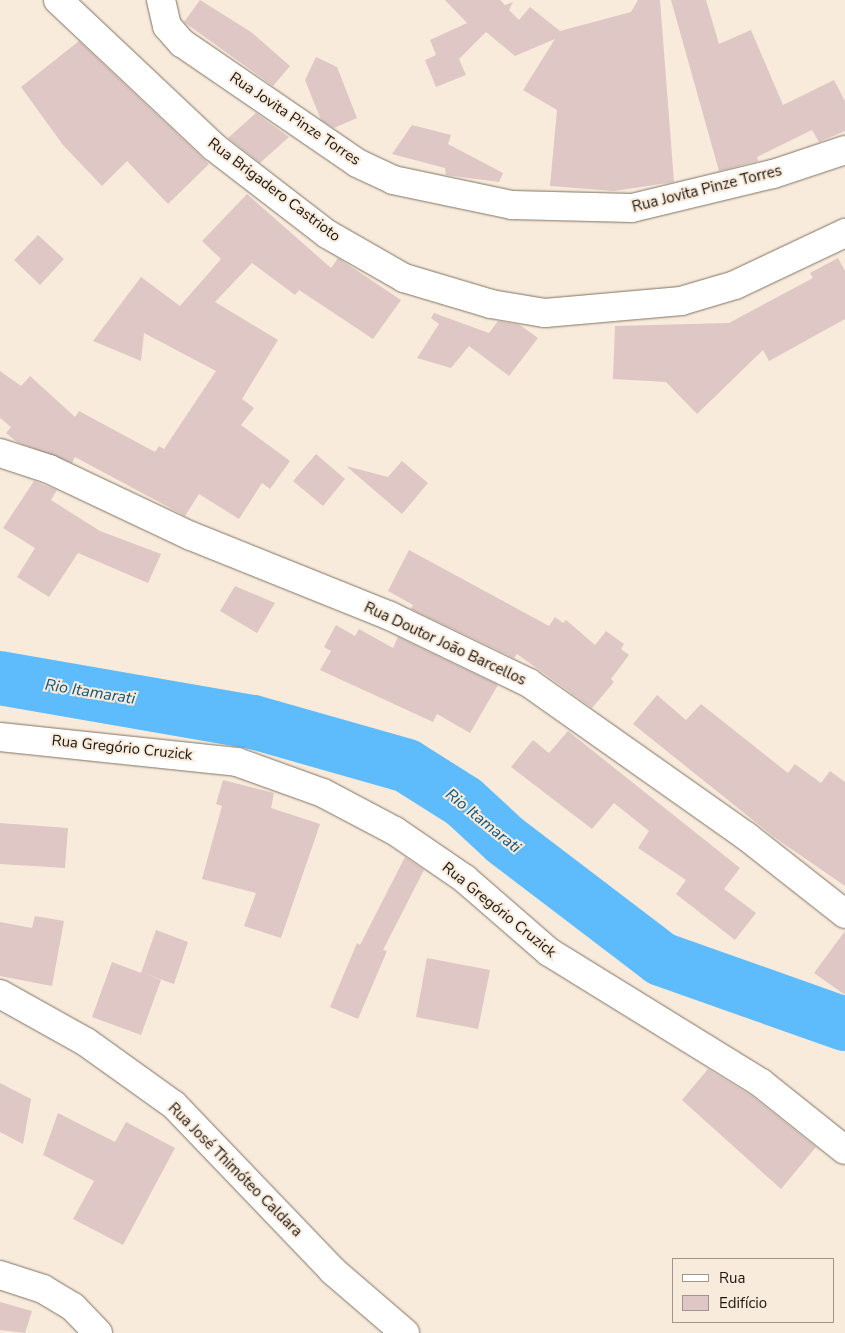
<!DOCTYPE html>
<html>
<head>
<meta charset="utf-8">
<style>
  body { margin:0 }
  #map { position:relative; width:845px; height:1333px; overflow:hidden; background:#f9ebdb; font-family:"Nunito Sans",sans-serif }
  div>[style] { position:absolute }
  [style*='--x'] { left:calc(var(--x)*1px); top:calc(var(--y)*1px); width:calc(var(--w)*1px); rotate:calc(var(--a)*1deg) }
  .river>* { height:54px; margin:-27px; padding:0 27px; transform-origin:27px; border-radius:27px; background:#5ebbfc }
  .building>* { inset:0; background:#dec7c4 }
  .roads { filter:drop-shadow(0 0 1px #7f7365) drop-shadow(0 0 1px #7f7365) }
  .minor>* { height:28px; margin:-14px; padding:0 14px; transform-origin:14px; border-radius:14px; background:#fff }
  span { translate:-50% -50%; white-space:nowrap; text-align:center; line-height:1.15; -webkit-text-stroke:4px #f9ebdb; paint-order:stroke }
  .street-label { font-size:15px; color:#1a1510 }
  .water-label { font-size:16px; color:#0e5580; font-style:italic }
  .legend { position:absolute; left:672px; top:1258px; width:162px; height:65px; box-sizing:border-box; background:#f9ebdb; border:1px solid #a0958a; margin:0; padding:6px 9px; list-style:none; font-size:15px; color:#1a1510 }
  .legend li { display:flex; align-items:center; gap:10px; height:25px }
  .legend b { width:25px; border:1px solid #a0958a }
</style>
</head>
<body>
<div id="map">
  <div class="river">
    <i style="--x:0;--y:678;--w:257;--a:9.9"></i>
    <i style="--x:253;--y:722;--w:160;--a:15.9"></i>
    <i style="--x:407;--y:766;--w:67;--a:32.3"></i>
    <i style="--x:464;--y:802;--w:56;--a:42.8"></i>
    <i style="--x:505;--y:840;--w:196;--a:37.3"></i>
    <i style="--x:661;--y:959;--w:195;--a:19.5"></i>
  </div>
  <div class="building">
    <i style="clip-path:polygon(200px 0,251px 32px,290px 66px,273px 86px,184px 22px)"></i>
    <i style="clip-path:polygon(445px 0,500px 0,505px 5px,513px 2px,509px 10px,519px 20px,530px 7px,560px 31px,631px 12px,638px 0,660px 0,674px 182px,614px 191px,550px 186px,557px 110px,523px 90px,555px 39px,515px 56px,486px 32px,459px 59px,466px 75px,436px 87px,425px 60px,436px 55px,430px 40px,467px 23px)"></i>
    <i style="clip-path:polygon(671px 0,706px 0,719px 44px,751px 30px,783px 105px,834px 80px,845px 101px,845px 131px,819px 142px,812px 130px,757px 157px,758px 161px,719px 171px)"></i>
    <i style="clip-path:polygon(79px 41px,209px 164px,168px 204px,127px 161px,102px 186px,63px 145px,21px 87px)"></i>
    <i style="clip-path:polygon(316px 57px,337px 67px,357px 118px,334px 128px,321px 120px,305px 80px)"></i>
    <i style="clip-path:polygon(256px 113px,289px 137px,260px 163px,228px 138px)"></i>
    <i style="clip-path:polygon(412px 125px,451px 135px,448px 144px,503px 173px,499px 182px,446px 175px,445px 168px,392px 154px)"></i>
    <i style="clip-path:polygon(247px 194px,331px 268px,338px 258px,401px 300px,373px 339px,299px 290px,295px 295px,252px 263px,215px 302px,278px 340px,242px 399px,254px 408px,241px 425px,290px 461px,270px 489px,262px 483px,239px 519px,199px 494px,185px 516px,75px 457px,72px 463px,17px 442px,6px 433px,11px 427px,0 418px,0 371px,21px 386px,30px 376px,75px 417px,79px 411px,155px 452px,159px 446px,164px 449px,216px 371px,144px 333px,141px 361px,93px 341px,141px 277px,180px 306px,221px 259px,202px 241px)"></i>
    <i style="clip-path:polygon(38px 235px,64px 259px,40px 285px,14px 260px)"></i>
    <i style="clip-path:polygon(838px 258px,845px 271px,845px 319px,769px 361px,763px 350px,697px 414px,666px 382px,613px 379px,615px 326px,729px 323px,813px 278px,810px 273px)"></i>
    <i style="clip-path:polygon(434px 313px,489px 333px,498px 321px,520px 325px,538px 338px,509px 376px,469px 346px,451px 368px,417px 358px,439px 324px,431px 318px)"></i>
    <i style="clip-path:polygon(316px 454px,345px 479px,323px 506px,293px 481px)"></i>
    <i style="clip-path:polygon(402px 461px,428px 483px,402px 514px,346px 466px,388px 477px)"></i>
    <i style="clip-path:polygon(34px 481px,57px 490px,51px 500px,100px 531px,161px 554px,148px 583px,78px 553px,49px 597px,17px 577px,35px 548px,3px 528px)"></i>
    <i style="clip-path:polygon(409px 550px,549px 626px,555px 617px,563px 623px,566px 620px,595px 645px,606px 631px,624px 644px,621px 649px,629px 655px,611px 679px,614px 682px,592px 708px,517px 654px,514px 658px,411px 609px,413px 605px,388px 591px)"></i>
    <i style="clip-path:polygon(235px 586px,275px 603px,257px 633px,220px 611px)"></i>
    <i style="clip-path:polygon(336px 625px,355px 636px,359px 629px,393px 648px,398px 637px,498px 685px,470px 733px,437px 714px,433px 722px,320px 670px,331px 651px,324px 647px)"></i>
    <i style="clip-path:polygon(657px 695px,686px 720px,701px 704px,788px 773px,795px 764px,821px 783px,830px 771px,845px 782px,845px 886px,774px 837px,633px 724px)"></i>
    <i style="clip-path:polygon(568px 731px,740px 868px,724px 889px,756px 913px,735px 940px,676px 894px,686px 880px,638px 848px,649px 831px,614px 803px,592px 829px,511px 767px,533px 740px,549px 753px)"></i>
    <i style="clip-path:polygon(223px 780px,274px 793px,271px 808px,320px 824px,281px 938px,244px 926px,256px 893px,202px 879px,222px 806px,216px 804px)"></i>
    <i style="clip-path:polygon(0 823px,68px 828px,65px 868px,0 864px)"></i>
    <i style="clip-path:polygon(405px 857px,424px 870px,383px 950px,387px 951px,358px 1019px,330px 1007px,357px 943px,360px 945px)"></i>
    <i style="clip-path:polygon(35px 916px,64px 921px,52px 986px,0 976px,0 922px,32px 928px)"></i>
    <i style="clip-path:polygon(156px 930px,188px 942px,174px 984px,143px 973px,161px 980px,141px 1035px,92px 1017px,112px 962px,141px 973px)"></i>
    <i style="clip-path:polygon(845px 931px,845px 995px,814px 973px)"></i>
    <i style="clip-path:polygon(427px 958px,490px 970px,478px 1029px,416px 1017px)"></i>
    <i style="clip-path:polygon(708px 1069px,752px 1096px,816px 1147px,781px 1189px,682px 1100px)"></i>
    <i style="clip-path:polygon(0 1083px,31px 1099px,23px 1144px,0 1132px)"></i>
    <i style="clip-path:polygon(58px 1113px,115px 1142px,126px 1122px,175px 1148px,123px 1245px,73px 1219px,94px 1181px,43px 1155px)"></i>
    <i style="clip-path:polygon(0 1302px,32px 1311px,25px 1333px,0 1330px)"></i>
  </div>
  <div class="roads">
    <div class="minor">
      <i style="--x:58;--y:0;--w:214;--a:43.3"></i>
      <i style="--x:214;--y:147;--w:143;--a:37.6"></i>
      <i style="--x:327;--y:234;--w:89;--a:29.7"></i>
      <i style="--x:404;--y:278;--w:91;--a:16.6"></i>
      <i style="--x:491;--y:304;--w:55;--a:9.5"></i>
      <i style="--x:545;--y:313;--w:137;--a:-5"></i>
      <i style="--x:681;--y:301;--w:56;--a:-16.5"></i>
      <i style="--x:735;--y:285;--w:122;--a:-25.3"></i>
      <i style="--x:161;--y:0;--w:27;--a:77"></i>
      <i style="--x:167;--y:26;--w:23;--a:49"></i>
      <i style="--x:182;--y:43;--w:212;--a:34.4"></i>
      <i style="--x:357;--y:163;--w:40;--a:25"></i>
      <i style="--x:393;--y:180;--w:122;--a:11.9"></i>
      <i style="--x:512;--y:205;--w:120;--a:1.4"></i>
      <i style="--x:632;--y:208;--w:145;--a:-13.6"></i>
      <i style="--x:773;--y:174;--w:76;--a:-18.4"></i>
      <i style="--x:0;--y:453;--w:52;--a:18.1"></i>
      <i style="--x:49;--y:469;--w:157;--a:25.3"></i>
      <i style="--x:191;--y:536;--w:214;--a:21.9"></i>
      <i style="--x:390;--y:616;--w:154;--a:25.7"></i>
      <i style="--x:529;--y:683;--w:266;--a:35.2"></i>
      <i style="--x:746;--y:836;--w:126;--a:38.2"></i>
      <i style="--x:0;--y:737;--w:238;--a:6"></i>
      <i style="--x:237;--y:762;--w:91;--a:19.8"></i>
      <i style="--x:323;--y:793;--w:81;--a:27.8"></i>
      <i style="--x:395;--y:831;--w:85;--a:34.4"></i>
      <i style="--x:465;--y:879;--w:111;--a:41"></i>
      <i style="--x:549;--y:952;--w:249;--a:31.7"></i>
      <i style="--x:761;--y:1083;--w:107;--a:38.6"></i>
      <i style="--x:0;--y:994;--w:98;--a:29.2"></i>
      <i style="--x:86;--y:1042;--w:108;--a:35.6"></i>
      <i style="--x:174;--y:1105;--w:230;--a:46.2"></i>
      <i style="--x:333;--y:1271;--w:95;--a:40.7"></i>
      <i style="--x:0;--y:1275;--w:45;--a:18"></i>
      <i style="--x:43;--y:1289;--w:35;--a:31"></i>
      <i style="--x:73;--y:1307;--w:36;--a:46"></i>
    </div>
  </div>
  <div class="street-label">
    <span style="left:295px;top:119px;rotate:34deg">Rua Jovita Pinze Torres</span>
    <span style="left:707px;top:189px;rotate:-14deg">Rua Jovita Pinze Torres</span>
    <span style="left:274px;top:190px;rotate:37deg">Rua Brigadero Castrioto</span>
    <span style="left:445px;top:644px;rotate:25deg">Rua Doutor João Barcellos</span>
    <span style="left:122px;top:748px;rotate:6deg">Rua Gregório Cruzick</span>
    <span style="left:499px;top:910px;rotate:39deg">Rua Gregório Cruzick</span>
    <span style="left:235px;top:1170px;rotate:45deg">Rua José Thimóteo Caldara</span>
  </div>
  <div class="water-label">
    <span style="left:90px;top:692px;rotate:9deg">Rio Itamarati</span>
    <span style="left:483px;top:821px;rotate:39deg">Rio Itamarati</span>
  </div>
  <ul class="legend">
  <li><b style="height:6px;background:#fff"></b>Rua</li>
  <li><b style="height:14px;background:#dec7c4"></b>Edifício</li>
  </ul>
</div>
</body>
</html>
